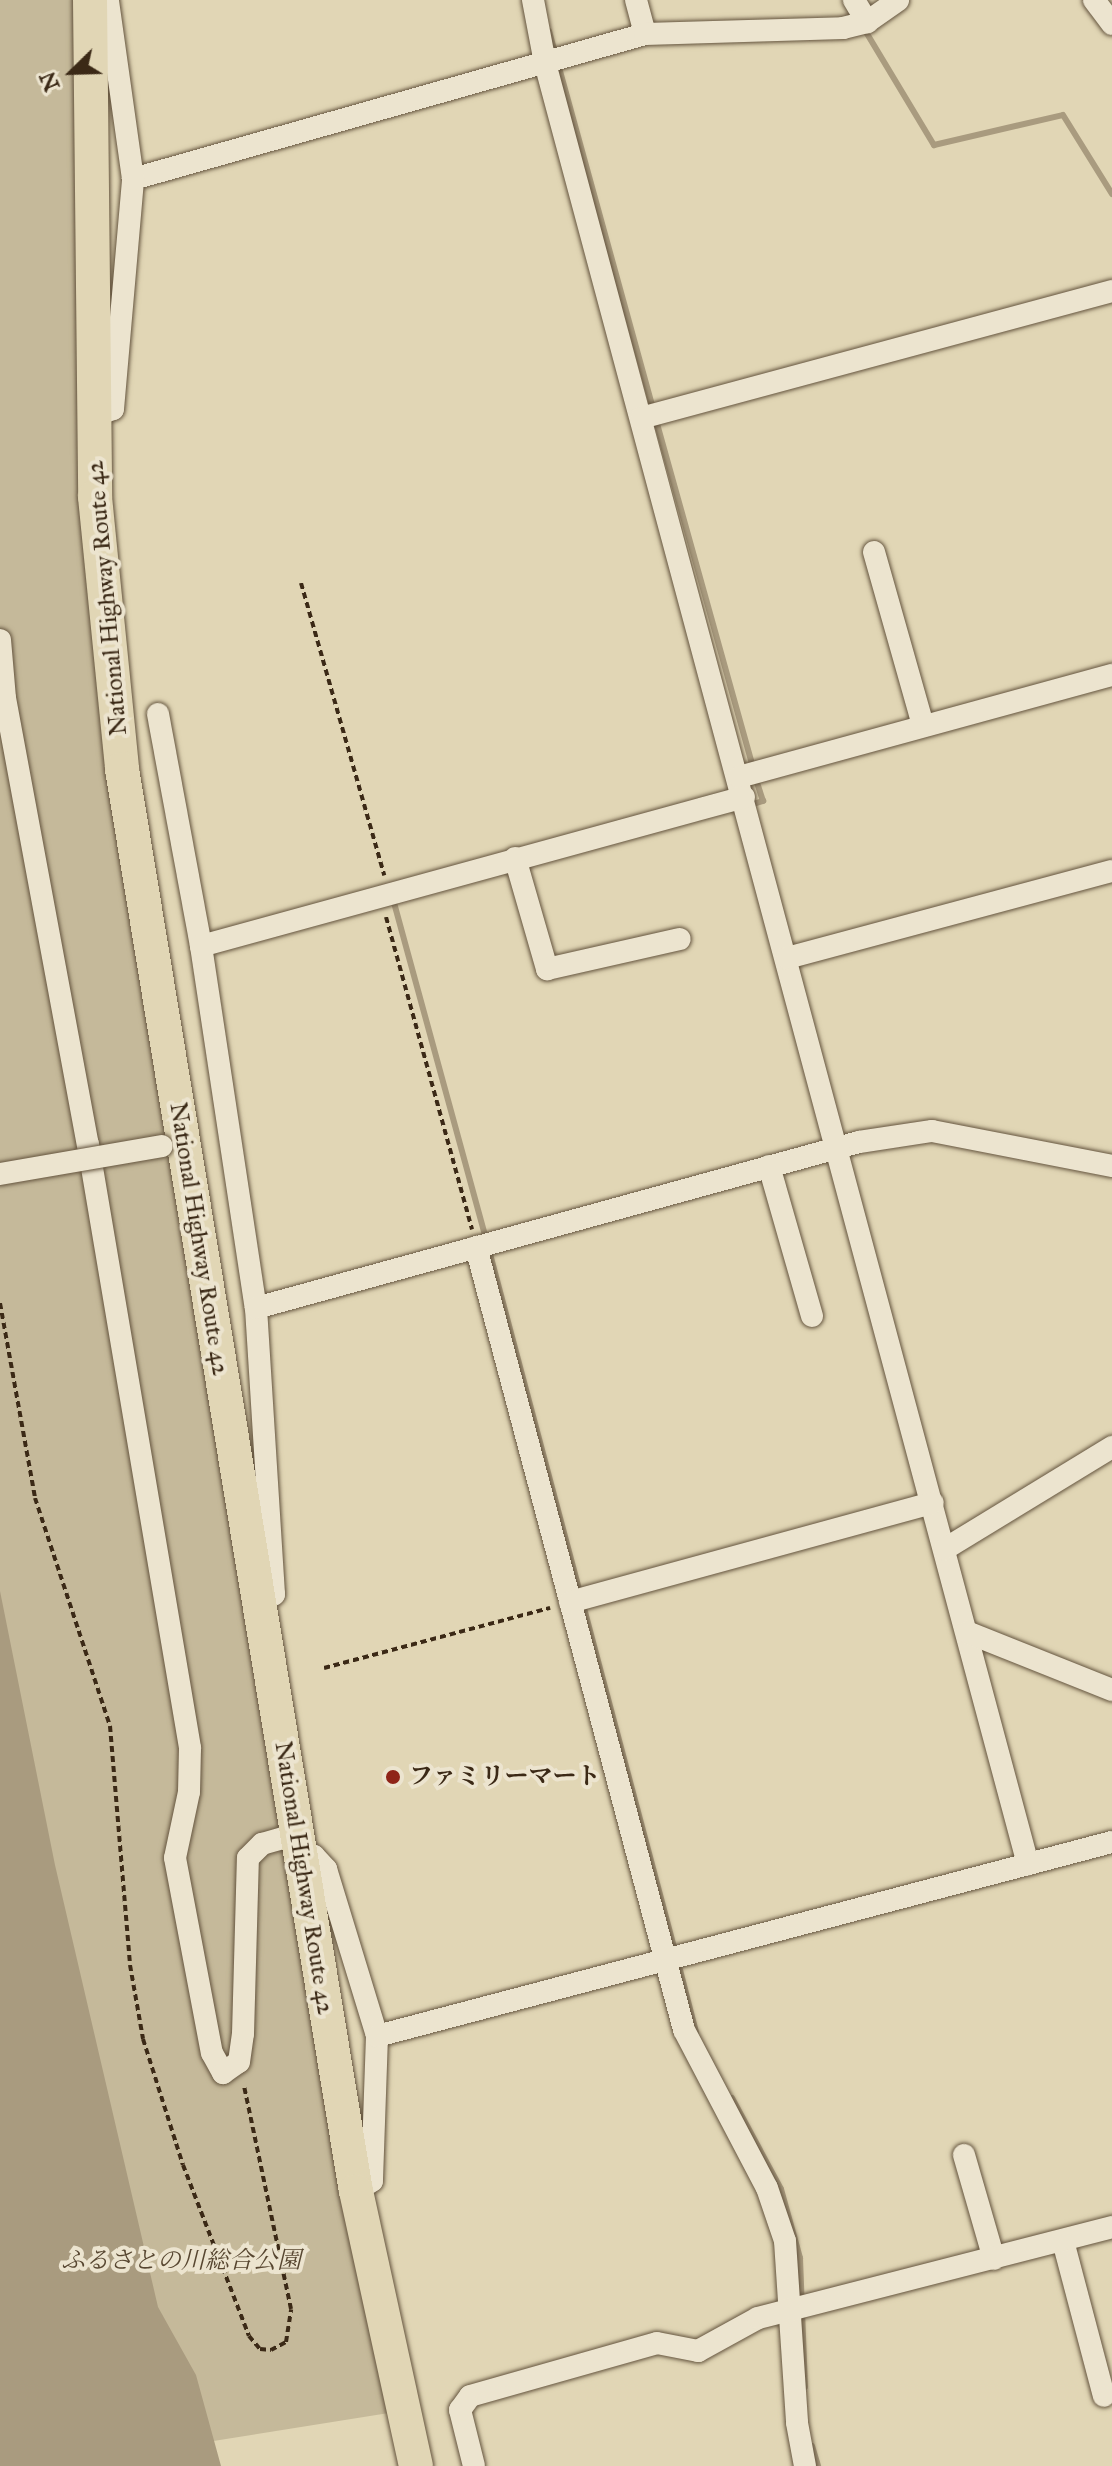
<!DOCTYPE html>
<html>
<head>
<meta charset="utf-8">
<style>
  body { margin:0 }
  #map { position:relative; width:1112px; height:2466px; overflow:hidden; background:#e1d6b5; font-family:"IM FELL Great Primer","Noto Serif JP",serif }
  div>[style] { position:absolute }
  [style*='--x'] { left:calc(var(--x)*1px); top:calc(var(--y)*1px); width:calc(var(--w)*1px); rotate:calc(var(--a)*1deg) }
  .green>* { inset:0; background:#c5b99a }
  .water>* { inset:0; background:#a99b7f }
  .stream>* { height:6px; margin:-3px; padding:0 3px; transform-origin:3px; border-radius:3px; background:#a99b7f }
  .path>* { height:4px; margin-top:-2px; transform-origin:0; background:repeating-linear-gradient(90deg,#3b2916 0 6px,transparent 0 10px) }
  .roads { filter:drop-shadow(0 0 2px #64543e) drop-shadow(0 0 2px #64543e) }
  .minor>* { height:22px; margin:-11px; padding:0 11px; transform-origin:11px; border-radius:11px; background:#ece4cf }
  .highway>* { height:34px; margin:-17px; padding:0 17px; transform-origin:17px; border-radius:17px; background:#e1d6b5 }
  .bridges { filter:drop-shadow(0 0 2px #64543e) drop-shadow(0 0 2px #64543e) }
  .minor-bridge>* { height:22px; margin:-11px; padding:0 11px; transform-origin:11px; border-radius:11px; background:#ece4cf }
  .dots>* { width:22px; height:22px; translate:-50% -50%; box-sizing:border-box; border:4px solid #ece4cf; border-radius:50% }
  span { translate:-50% -50%; white-space:nowrap; text-align:center; line-height:1.15; -webkit-text-stroke:8px #ece4cf; paint-order:stroke }
  .street-label { font-size:24px; color:#3b2916 }
  .poi-label { font-size:24px; color:#3b2916; font-weight:700 }
  .left { translate:0 -50%; text-align:left }
  .park-label { font-size:24px; color:#574630; font-style:italic }
  .north { position:absolute; left:32px; top:32px; width:80px; height:80px; -webkit-text-stroke:6px #ece4cf; paint-order:stroke; rotate:247deg; font-size:22px; font-weight:700; line-height:32px; text-align:center; color:#3b2916 }
  .north::after { content:''; display:block; margin:auto; width:28px; height:36px; background:#3b2916; clip-path:polygon(50% 0,100% 100%,50% 72%,0 100%) }
</style>
</head>
<body>
<div id="map">
  <div class="green">
    <i style="clip-path:polygon(0 0,84px 0,88px 490px,395px 2412px,56px 2466px,0 2466px)"></i>
  </div>
  <div class="water">
    <i style="clip-path:polygon(0 1591px,55px 1865px,158px 2307px,196px 2375px,221px 2466px,0 2466px)"></i>
  </div>
  <div class="stream">
    <i style="--x:863;--y:27;--w:138;--a:59"></i>
    <i style="--x:934;--y:145;--w:132;--a:-13.1"></i>
    <i style="--x:1063;--y:115;--w:93;--a:58.2"></i>
    <i style="--x:549;--y:31;--w:392;--a:74.6"></i>
    <i style="--x:656;--y:420;--w:361;--a:74.4"></i>
    <i style="--x:750;--y:805;--w:14;--a:-17"></i>
    <i style="--x:763;--y:801;--w:23;--a:-108"></i>
    <i style="--x:393;--y:899;--w:352;--a:74.7"></i>
    <i style="--x:489;--y:1250;--w:725;--a:75.14"></i>
    <i style="--x:678;--y:1962;--w:72;--a:75.6"></i>
    <i style="--x:732;--y:2098;--w:103;--a:61.7"></i>
    <i style="--x:781;--y:2189;--w:72;--a:74.6"></i>
    <i style="--x:800;--y:2258;--w:129;--a:87.8"></i>
    <i style="--x:812;--y:2446;--w:21;--a:73"></i>
  </div>
  <div class="path">
    <i style="--x:301;--y:583;--w:304;--a:74.1"></i>
    <i style="--x:386;--y:917;--w:324;--a:74.6"></i>
    <i style="--x:0;--y:1303;--w:198;--a:79.8"></i>
    <i style="--x:35;--y:1498;--w:240;--a:71.8"></i>
    <i style="--x:110;--y:1726;--w:240;--a:85.2"></i>
    <i style="--x:130;--y:1965;--w:75;--a:80"></i>
    <i style="--x:143;--y:2039;--w:132;--a:72.4"></i>
    <i style="--x:183;--y:2165;--w:183;--a:68.9"></i>
    <i style="--x:249;--y:2336;--w:17;--a:50"></i>
    <i style="--x:260;--y:2349;--w:11;--a:5"></i>
    <i style="--x:271;--y:2350;--w:17;--a:-28"></i>
    <i style="--x:286;--y:2342;--w:33;--a:-81"></i>
    <i style="--x:291;--y:2309;--w:228;--a:-101.9"></i>
    <i style="--x:324;--y:1668;--w:234;--a:-14.9"></i>
  </div>
  <div class="roads">
    <div class="minor">
      <i style="--x:533;--y:0;--w:64;--a:79.2"></i>
      <i style="--x:545;--y:63;--w:1865;--a:74.99"></i>
      <i style="--x:636;--y:0;--w:35;--a:75"></i>
      <i style="--x:854;--y:0;--w:26;--a:59"></i>
      <i style="--x:1094;--y:0;--w:30;--a:53"></i>
      <i style="--x:133;--y:179;--w:532;--a:-15.81"></i>
      <i style="--x:645;--y:34;--w:198;--a:-1.7"></i>
      <i style="--x:843;--y:28;--w:25;--a:-14"></i>
      <i style="--x:867;--y:22;--w:38;--a:-35"></i>
      <i style="--x:93;--y:416;--w:21;--a:-19"></i>
      <i style="--x:113;--y:409;--w:231;--a:-85"></i>
      <i style="--x:133;--y:179;--w:181;--a:-98"></i>
      <i style="--x:641;--y:418;--w:488;--a:-15.1"></i>
      <i style="--x:874;--y:552;--w:180;--a:74.2"></i>
      <i style="--x:0;--y:640;--w:58;--a:85.1"></i>
      <i style="--x:5;--y:698;--w:454;--a:79.5"></i>
      <i style="--x:88;--y:1144;--w:613;--a:80.41"></i>
      <i style="--x:190;--y:1748;--w:44;--a:91.3"></i>
      <i style="--x:189;--y:1792;--w:67;--a:102"></i>
      <i style="--x:175;--y:1858;--w:198;--a:79.3"></i>
      <i style="--x:212;--y:2053;--w:23;--a:61"></i>
      <i style="--x:223;--y:2073;--w:19;--a:-35"></i>
      <i style="--x:239;--y:2062;--w:28;--a:-82"></i>
      <i style="--x:243;--y:2034;--w:176;--a:-88.4"></i>
      <i style="--x:248;--y:1858;--w:20;--a:-45"></i>
      <i style="--x:262;--y:1844;--w:35;--a:-16"></i>
      <i style="--x:158;--y:714;--w:236;--a:79.5"></i>
      <i style="--x:201;--y:946;--w:366;--a:81.4"></i>
      <i style="--x:256;--y:1308;--w:287;--a:86.4"></i>
      <i style="--x:274;--y:1594;--w:18;--a:146"></i>
      <i style="--x:739;--y:777;--w:387;--a:-15.3"></i>
      <i style="--x:515;--y:858;--w:116;--a:73.9"></i>
      <i style="--x:547;--y:969;--w:136;--a:-12.7"></i>
      <i style="--x:201;--y:946;--w:563;--a:-15.34"></i>
      <i style="--x:787;--y:958;--w:336;--a:-15"></i>
      <i style="--x:769;--y:1166;--w:156;--a:74"></i>
      <i style="--x:476;--y:1247;--w:810;--a:75.12"></i>
      <i style="--x:684;--y:2030;--w:178;--a:62.3"></i>
      <i style="--x:767;--y:2188;--w:56;--a:71.2"></i>
      <i style="--x:785;--y:2241;--w:182;--a:86.2"></i>
      <i style="--x:797;--y:2423;--w:44;--a:79.5"></i>
      <i style="--x:256;--y:1308;--w:625;--a:-15.39"></i>
      <i style="--x:859;--y:1142;--w:74;--a:-8.6"></i>
      <i style="--x:932;--y:1131;--w:183;--a:11"></i>
      <i style="--x:945;--y:1549;--w:196;--a:-31.4"></i>
      <i style="--x:570;--y:1602;--w:376;--a:-15.3"></i>
      <i style="--x:967;--y:1632;--w:156;--a:21.8"></i>
      <i style="--x:299;--y:1855;--w:15;--a:4"></i>
      <i style="--x:314;--y:1856;--w:18;--a:47"></i>
      <i style="--x:326;--y:1869;--w:175;--a:73"></i>
      <i style="--x:377;--y:2036;--w:145;--a:92"></i>
      <i style="--x:372;--y:2181;--w:19;--a:148"></i>
      <i style="--x:377;--y:2036;--w:760;--a:-14.79"></i>
      <i style="--x:964;--y:2155;--w:108;--a:73.9"></i>
      <i style="--x:1063;--y:2241;--w:160;--a:75.2"></i>
      <i style="--x:474;--y:2466;--w:58;--a:-104"></i>
      <i style="--x:460;--y:2410;--w:17;--a:-54"></i>
      <i style="--x:470;--y:2396;--w:194;--a:-15.8"></i>
      <i style="--x:657;--y:2343;--w:42;--a:11"></i>
      <i style="--x:698;--y:2351;--w:68;--a:-28.8"></i>
      <i style="--x:758;--y:2318;--w:366;--a:-14.4"></i>
    </div>
    <div class="highway">
      <i style="--x:90;--y:0;--w:497;--a:89.4"></i>
      <i style="--x:95;--y:497;--w:273;--a:84.3"></i>
      <i style="--x:122;--y:769;--w:1441;--a:80.66"></i>
      <i style="--x:356;--y:2191;--w:281;--a:77.7"></i>
    </div>
  </div>
  <div class="bridges">
    <div class="minor-bridge">
      <i style="--x:0;--y:1174;--w:164;--a:-9.8"></i>
    </div>
  </div>
  <div class="dots">
    <i style="left:393px;top:1777px;background:#8f2418"></i>
  </div>
  <div class="street-label">
    <span style="left:107px;top:598px;rotate:-95deg">National Highway Route 42</span>
    <span style="left:199px;top:1239px;rotate:81deg">National Highway Route 42</span>
    <span style="left:304px;top:1878px;rotate:81deg">National Highway Route 42</span>
  </div>
  <div class="poi-label">
    <span class="left" style="left:409px;top:1777px">ファミリーマート</span>
  </div>
  <div class="park-label">
    <span style="left:181px;top:2261px">ふるさとの川総合公園</span>
  </div>
  <div class="north">N</div>
</div>
</body>
</html>
